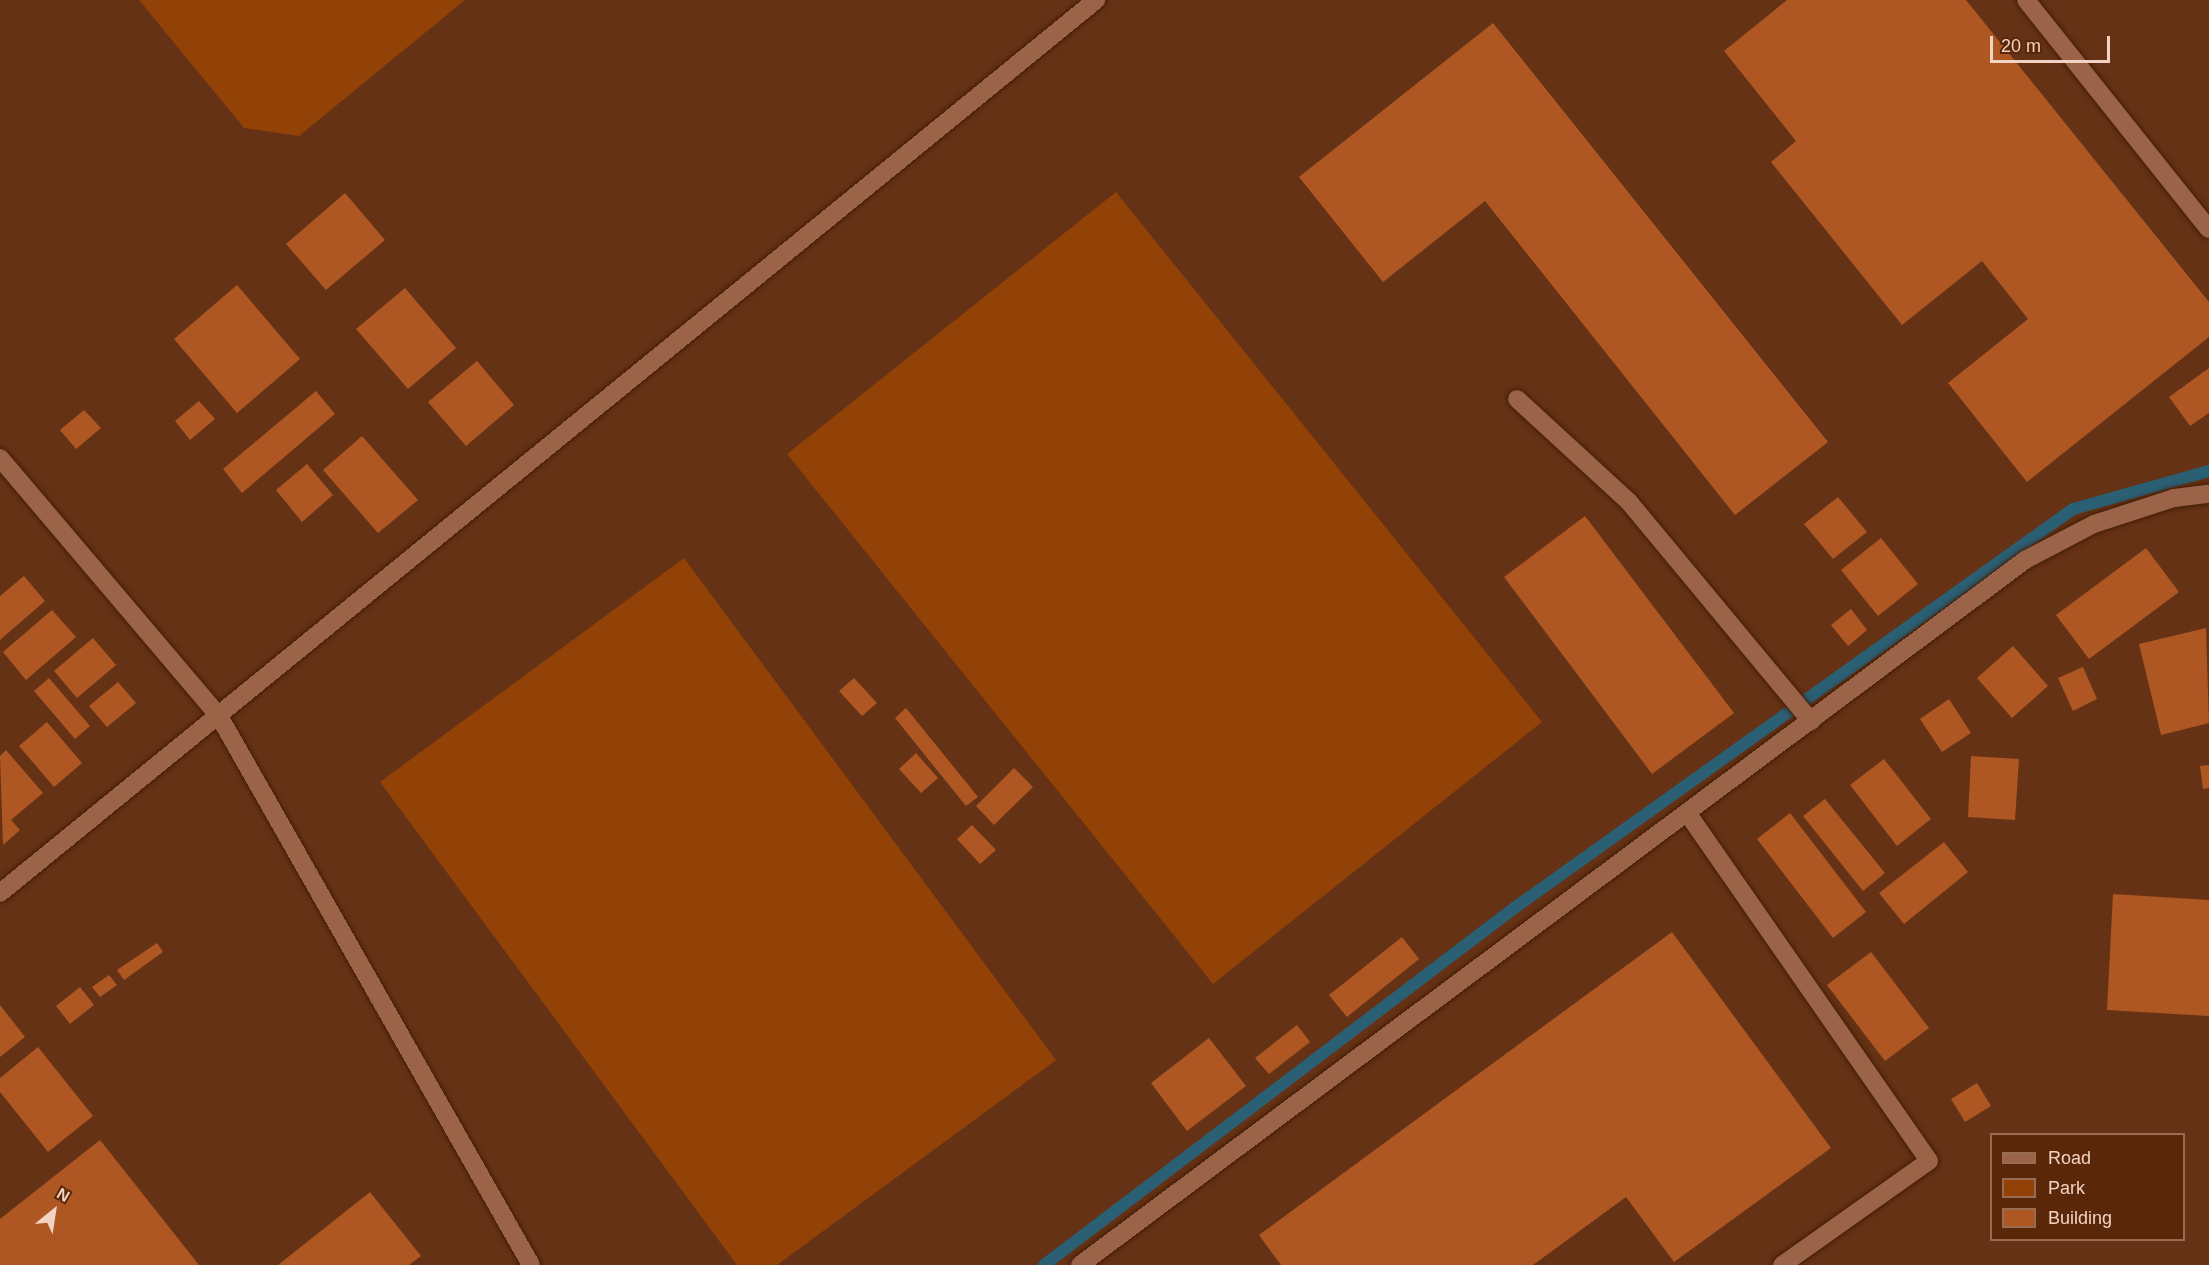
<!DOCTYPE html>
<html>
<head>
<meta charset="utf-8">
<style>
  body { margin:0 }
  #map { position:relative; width:2209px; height:1265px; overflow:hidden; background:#663215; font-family:Arial,sans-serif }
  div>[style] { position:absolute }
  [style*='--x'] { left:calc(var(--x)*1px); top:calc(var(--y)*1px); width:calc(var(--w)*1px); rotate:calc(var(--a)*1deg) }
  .green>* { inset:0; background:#924107 }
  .stream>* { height:12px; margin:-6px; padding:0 6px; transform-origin:6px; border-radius:6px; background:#2b5f74 }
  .building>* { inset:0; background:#ae5723 }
  .roads { filter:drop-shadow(0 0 2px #431d06) drop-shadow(0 0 2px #431d06) }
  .minor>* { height:18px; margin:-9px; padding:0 9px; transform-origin:9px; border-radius:9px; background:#9b6347 }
  .tertiary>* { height:18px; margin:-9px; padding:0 9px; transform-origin:9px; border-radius:9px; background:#9b6347 }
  span { translate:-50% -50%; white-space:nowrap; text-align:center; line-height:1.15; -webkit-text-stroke:6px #5a2809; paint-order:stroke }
  .legend { position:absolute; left:1990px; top:1133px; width:195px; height:108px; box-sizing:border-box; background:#5a2809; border:2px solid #976c53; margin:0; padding:8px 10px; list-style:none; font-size:18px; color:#f2d2c2 }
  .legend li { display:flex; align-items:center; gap:12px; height:30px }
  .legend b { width:30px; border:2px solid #976c53 }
  .north { position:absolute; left:24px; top:1181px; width:60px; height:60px; -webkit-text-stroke:4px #5a2809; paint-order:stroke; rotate:30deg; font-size:16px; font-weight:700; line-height:24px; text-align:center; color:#f2d2c2 }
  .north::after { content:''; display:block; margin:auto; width:21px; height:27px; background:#f2d2c2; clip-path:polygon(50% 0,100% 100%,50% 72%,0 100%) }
  .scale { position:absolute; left:1990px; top:36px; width:120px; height:27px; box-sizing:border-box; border:3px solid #f2d2c2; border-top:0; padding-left:8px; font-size:18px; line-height:21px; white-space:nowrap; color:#f2d2c2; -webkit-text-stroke:4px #5a2809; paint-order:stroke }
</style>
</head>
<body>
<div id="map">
  <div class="green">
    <i style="clip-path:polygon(139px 0,465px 0,299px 136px,244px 128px)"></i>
    <i style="clip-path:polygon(1116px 192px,1542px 722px,1213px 984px,787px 454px)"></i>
    <i style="clip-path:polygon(684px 558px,1056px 1060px,777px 1265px,737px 1265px,380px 782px)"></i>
  </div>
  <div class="stream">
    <i style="--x:1044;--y:1265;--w:589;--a:-37.2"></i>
    <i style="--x:1513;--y:909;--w:688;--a:-35.54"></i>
    <i style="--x:2073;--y:509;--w:141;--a:-15.6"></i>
  </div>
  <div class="building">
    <i style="clip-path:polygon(1787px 0,1966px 0,2209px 302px,2209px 337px,2027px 482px,1948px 383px,2028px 319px,1982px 261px,1902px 325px,1771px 162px,1796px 141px,1724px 51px)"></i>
    <i style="clip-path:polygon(1493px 23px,1828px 442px,1735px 515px,1485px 201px,1383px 282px,1299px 177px)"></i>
    <i style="clip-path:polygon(345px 193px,385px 240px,326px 290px,286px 244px)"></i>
    <i style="clip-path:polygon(237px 285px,300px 359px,237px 413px,174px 339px)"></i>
    <i style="clip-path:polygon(405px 288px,456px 348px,408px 389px,356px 329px)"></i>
    <i style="clip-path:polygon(477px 361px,514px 405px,466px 446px,428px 402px)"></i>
    <i style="clip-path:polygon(2209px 368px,2209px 413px,2190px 426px,2169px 397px)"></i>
    <i style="clip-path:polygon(316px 391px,335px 414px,242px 493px,223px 469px)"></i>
    <i style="clip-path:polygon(199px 401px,215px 419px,190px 440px,175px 421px)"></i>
    <i style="clip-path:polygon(84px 410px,101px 428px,76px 449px,60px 430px)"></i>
    <i style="clip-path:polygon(362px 436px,418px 500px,378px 533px,323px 470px)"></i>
    <i style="clip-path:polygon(307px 464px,333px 495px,302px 522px,276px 490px)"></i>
    <i style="clip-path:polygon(1838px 497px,1867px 532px,1833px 559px,1804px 524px)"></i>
    <i style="clip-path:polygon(1585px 516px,1734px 713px,1652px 774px,1504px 577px)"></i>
    <i style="clip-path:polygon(1881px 538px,1918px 584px,1878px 616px,1841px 570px)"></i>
    <i style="clip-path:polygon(2146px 548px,2179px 592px,2089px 659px,2056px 615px)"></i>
    <i style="clip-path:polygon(24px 576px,45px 601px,0 640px,0 596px)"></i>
    <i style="clip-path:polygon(1851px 609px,1867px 630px,1848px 646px,1831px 625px)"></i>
    <i style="clip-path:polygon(52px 610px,76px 637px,26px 680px,3px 652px)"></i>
    <i style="clip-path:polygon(2206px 628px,2209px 723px,2161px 735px,2139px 644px)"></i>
    <i style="clip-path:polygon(93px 638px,116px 665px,77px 698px,54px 671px)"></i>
    <i style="clip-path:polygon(2013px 646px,2048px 686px,2012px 718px,1977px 678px)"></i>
    <i style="clip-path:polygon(2083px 667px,2097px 699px,2073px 711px,2058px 678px)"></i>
    <i style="clip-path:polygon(49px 678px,90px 726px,75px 739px,34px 691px)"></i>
    <i style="clip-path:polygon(854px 678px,877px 703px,862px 716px,839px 691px)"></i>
    <i style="clip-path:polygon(118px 682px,136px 703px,107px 727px,89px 706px)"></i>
    <i style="clip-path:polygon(1949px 699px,1971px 733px,1942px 752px,1920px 719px)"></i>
    <i style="clip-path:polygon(906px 708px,978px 797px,966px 806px,895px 718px)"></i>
    <i style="clip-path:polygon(47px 722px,82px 763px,54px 787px,19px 746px)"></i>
    <i style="clip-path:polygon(6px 750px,43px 793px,11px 820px,20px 830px,3px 845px,0 756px)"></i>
    <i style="clip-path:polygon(916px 753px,938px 778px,921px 793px,899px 769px)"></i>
    <i style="clip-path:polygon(1971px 756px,2019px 759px,2015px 820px,1968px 817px)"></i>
    <i style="clip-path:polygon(1884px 759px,1931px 819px,1897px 846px,1850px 785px)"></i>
    <i style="clip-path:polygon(2209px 765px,2209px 788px,2203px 789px,2200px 766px)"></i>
    <i style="clip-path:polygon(1014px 768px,1033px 787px,994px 825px,976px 806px)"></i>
    <i style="clip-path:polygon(1825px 799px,1885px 873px,1863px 891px,1803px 816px)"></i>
    <i style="clip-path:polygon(1790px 813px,1866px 912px,1833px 938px,1757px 839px)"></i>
    <i style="clip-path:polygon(972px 825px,996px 850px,980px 864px,957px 839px)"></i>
    <i style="clip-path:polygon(1944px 842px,1968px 872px,1904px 924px,1879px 893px)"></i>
    <i style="clip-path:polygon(2113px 894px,2209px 900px,2209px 1016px,2107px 1010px)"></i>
    <i style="clip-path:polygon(1672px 932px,1831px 1148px,1674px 1262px,1626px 1197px,1533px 1265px,1281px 1265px,1259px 1235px)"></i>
    <i style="clip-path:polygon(1402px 937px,1419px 959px,1347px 1017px,1329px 995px)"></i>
    <i style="clip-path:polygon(157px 943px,163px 952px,124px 980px,117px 970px)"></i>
    <i style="clip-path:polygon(1871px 952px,1929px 1028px,1885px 1061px,1827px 985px)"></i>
    <i style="clip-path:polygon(109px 975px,117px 985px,100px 997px,92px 987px)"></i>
    <i style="clip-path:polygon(80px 987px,94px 1005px,70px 1024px,56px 1006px)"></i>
    <i style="clip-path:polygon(0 1005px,25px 1037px,0 1057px)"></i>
    <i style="clip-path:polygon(1297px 1025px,1310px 1042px,1269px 1074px,1255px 1058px)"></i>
    <i style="clip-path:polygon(1209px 1038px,1246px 1086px,1187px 1131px,1151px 1083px)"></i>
    <i style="clip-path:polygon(38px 1047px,93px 1116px,48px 1152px,0 1092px,0 1078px)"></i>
    <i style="clip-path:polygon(1977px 1083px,1991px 1106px,1965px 1122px,1951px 1099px)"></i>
    <i style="clip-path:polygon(100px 1140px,199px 1265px,0 1265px,0 1219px)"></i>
    <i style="clip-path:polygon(370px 1192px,421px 1256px,409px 1265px,278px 1265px)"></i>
  </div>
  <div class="roads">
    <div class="minor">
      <i style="--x:2026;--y:0;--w:293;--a:51.4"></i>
      <i style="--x:1517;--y:399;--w:152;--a:42.6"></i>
      <i style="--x:1629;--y:502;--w:285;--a:50.3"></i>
      <i style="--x:0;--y:458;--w:338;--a:49.7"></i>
      <i style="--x:219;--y:716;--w:631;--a:60.39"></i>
      <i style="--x:1688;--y:814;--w:422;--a:55.2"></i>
      <i style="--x:1929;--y:1161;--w:180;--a:144.7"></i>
    </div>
    <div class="tertiary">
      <i style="--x:0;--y:893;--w:1414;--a:-39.17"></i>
      <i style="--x:1080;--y:1265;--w:1179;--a:-36.72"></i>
      <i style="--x:2025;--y:560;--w:78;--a:-27.6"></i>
      <i style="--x:2094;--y:524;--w:84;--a:-18"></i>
      <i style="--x:2174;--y:498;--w:35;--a:-7"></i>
    </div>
  </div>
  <ul class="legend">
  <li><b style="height:8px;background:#9b6347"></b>Road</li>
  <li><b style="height:16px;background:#924107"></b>Park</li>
  <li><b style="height:16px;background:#ae5723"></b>Building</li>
  </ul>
  <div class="north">N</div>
  <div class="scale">20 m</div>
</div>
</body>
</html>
